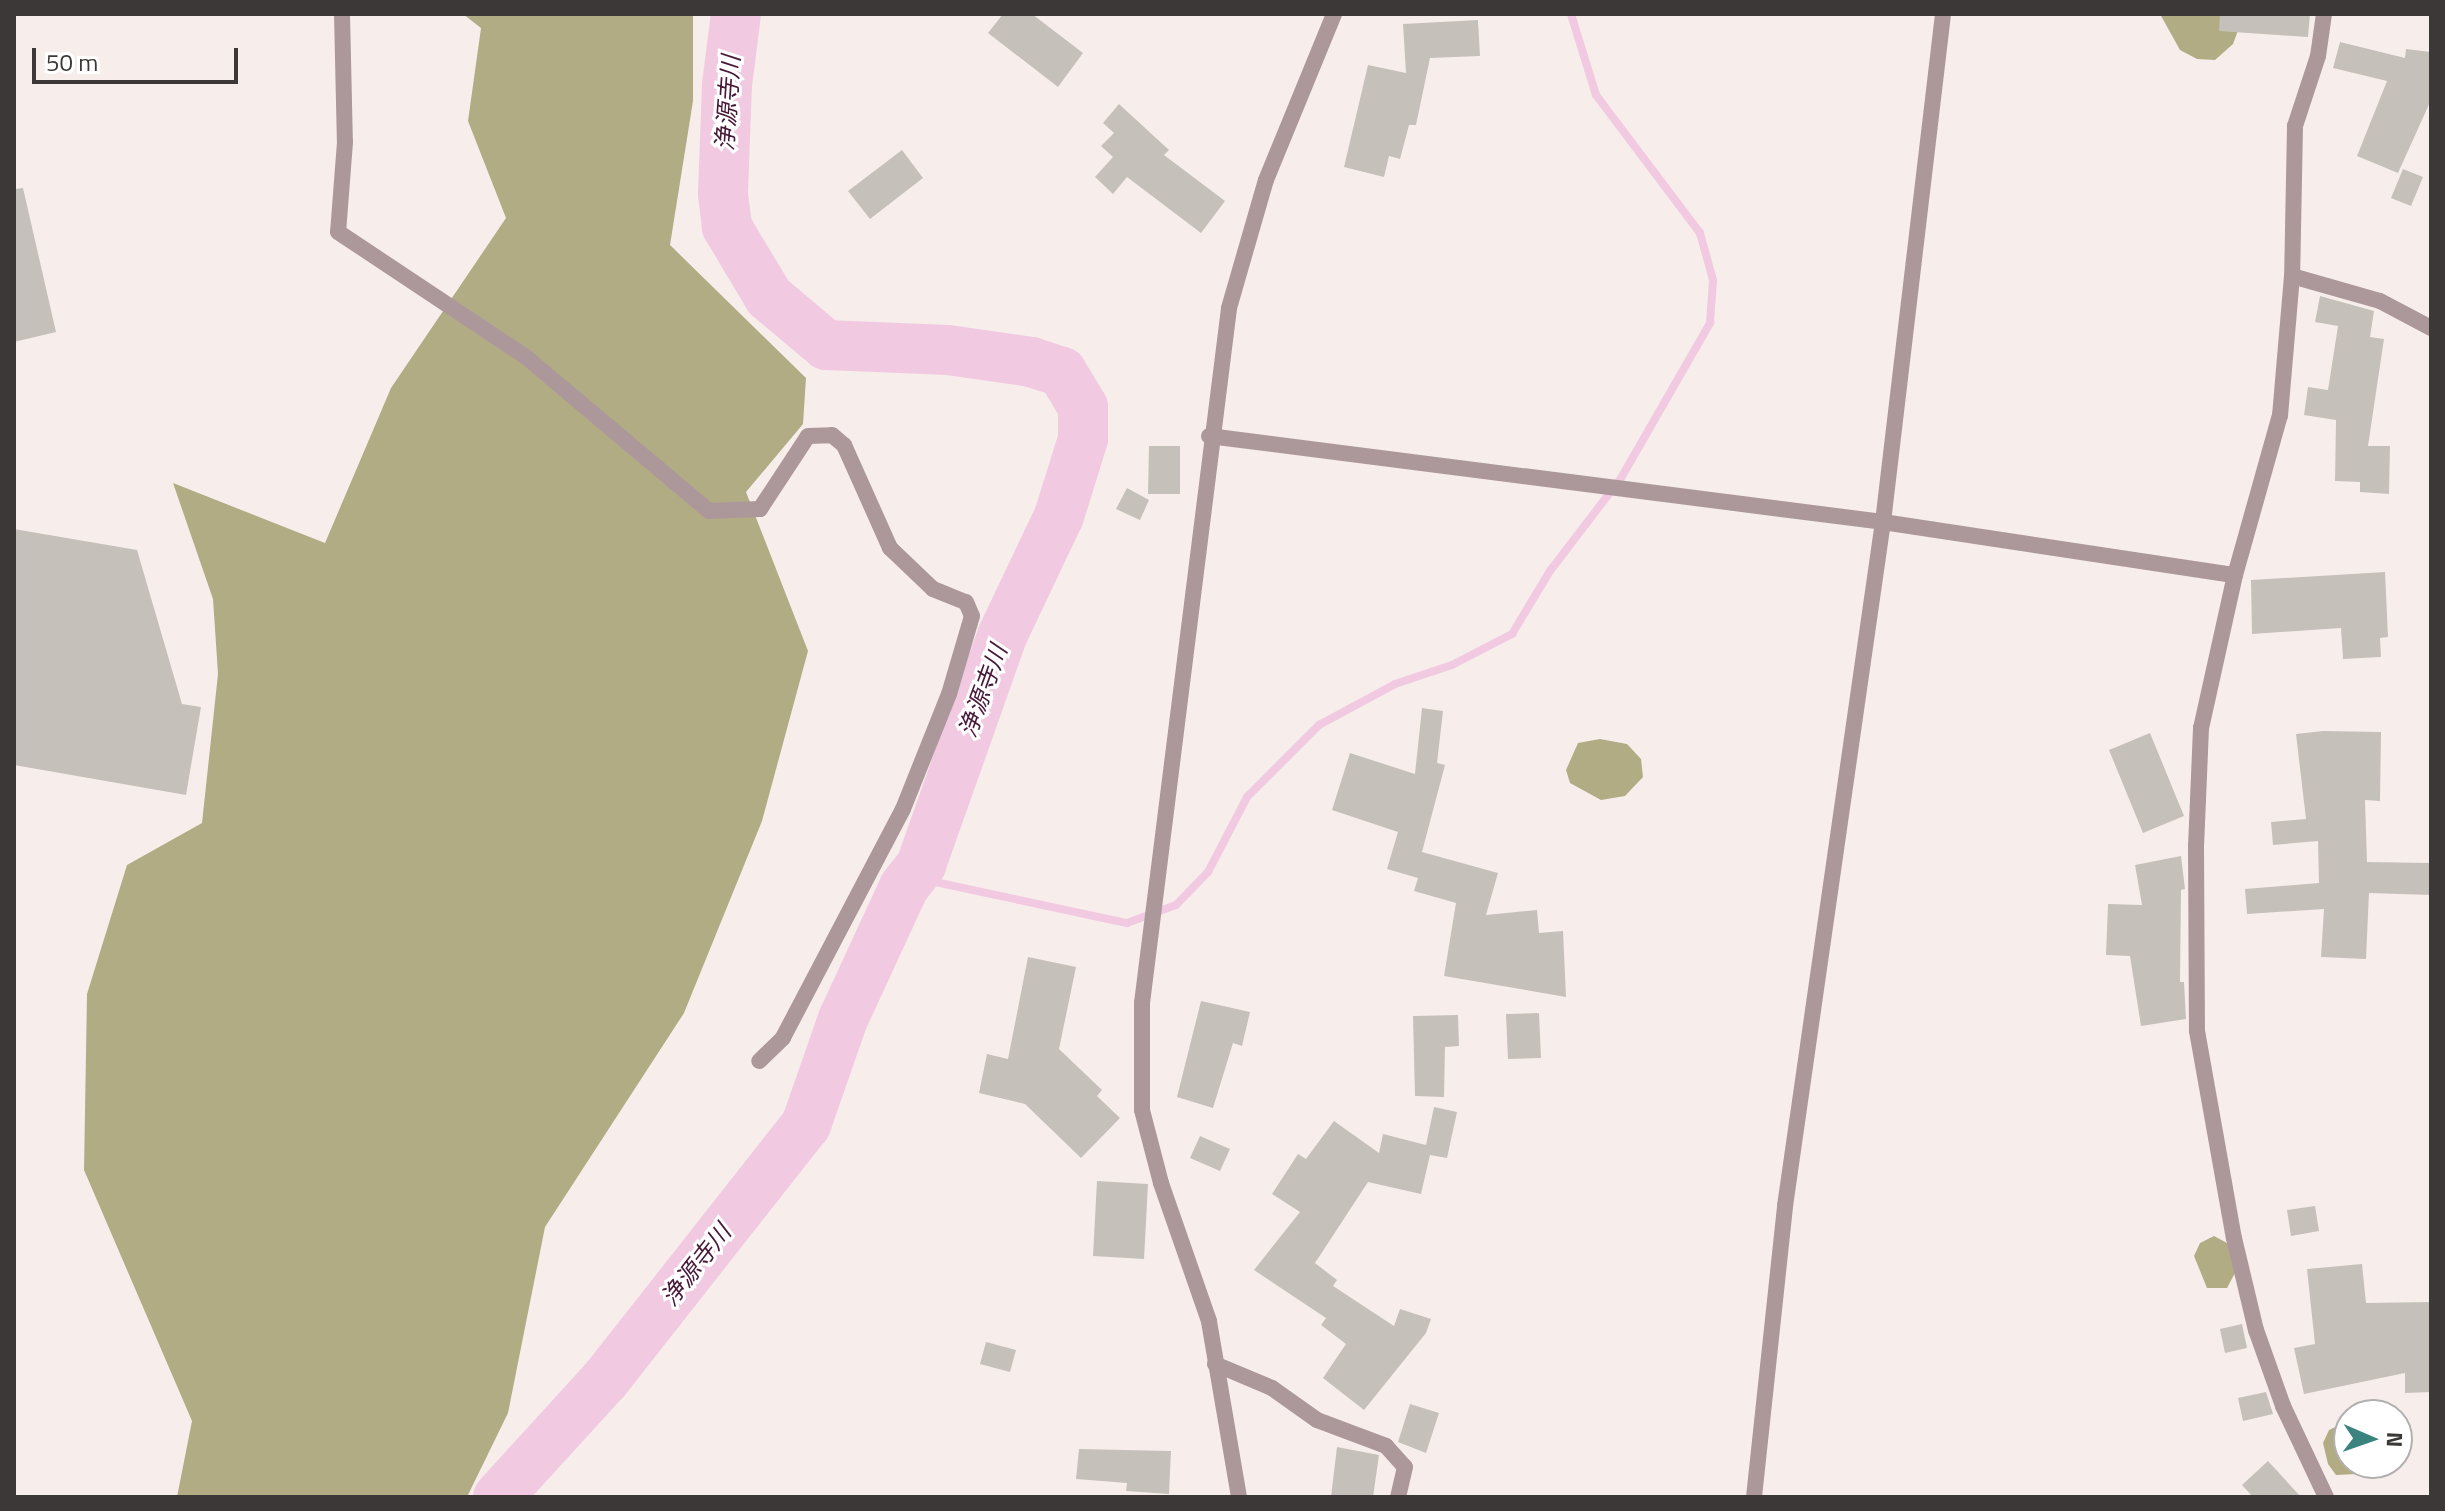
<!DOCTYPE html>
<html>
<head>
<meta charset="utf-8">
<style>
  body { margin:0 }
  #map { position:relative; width:2445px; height:1511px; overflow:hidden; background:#f7eeeb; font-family:"Titillium Web","Noto Sans JP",sans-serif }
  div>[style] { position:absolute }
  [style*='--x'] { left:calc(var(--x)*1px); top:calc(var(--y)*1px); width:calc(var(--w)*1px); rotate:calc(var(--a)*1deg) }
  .forest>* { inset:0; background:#b2ac85 }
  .stream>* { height:8px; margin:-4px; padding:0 4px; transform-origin:4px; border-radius:4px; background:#f1cae2 }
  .river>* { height:50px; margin:-25px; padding:0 25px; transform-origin:25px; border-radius:25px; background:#f1cae2 }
  .building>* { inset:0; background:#c5c0ba }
  .lane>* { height:16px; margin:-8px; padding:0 8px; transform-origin:8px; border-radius:8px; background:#ac989a }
  .street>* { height:16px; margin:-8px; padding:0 8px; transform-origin:8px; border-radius:8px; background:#ac989a }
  span { translate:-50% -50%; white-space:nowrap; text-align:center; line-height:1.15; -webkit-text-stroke:6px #fff; paint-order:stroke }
  .water-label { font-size:24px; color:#471939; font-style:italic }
  .frame { position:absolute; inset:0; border:16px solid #3b3837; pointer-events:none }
  .north { position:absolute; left:2333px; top:1399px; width:80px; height:80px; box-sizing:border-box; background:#fff; border:2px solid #b1afaf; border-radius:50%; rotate:92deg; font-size:22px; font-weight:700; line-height:32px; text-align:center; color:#3b3837 }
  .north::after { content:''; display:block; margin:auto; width:28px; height:36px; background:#3b837f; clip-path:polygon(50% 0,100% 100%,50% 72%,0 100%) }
  .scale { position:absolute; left:32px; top:48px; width:206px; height:36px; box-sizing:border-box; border:4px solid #3b3837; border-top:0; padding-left:10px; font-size:24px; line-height:28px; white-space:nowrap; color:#3b3837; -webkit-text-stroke:6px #fff; paint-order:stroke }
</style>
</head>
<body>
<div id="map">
  <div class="forest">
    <i style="clip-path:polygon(463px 14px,693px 14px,693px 101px,670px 245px,806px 378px,803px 424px,746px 492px,808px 651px,762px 821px,684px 1013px,545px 1227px,508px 1413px,467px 1497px,177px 1497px,192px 1421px,84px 1170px,87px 994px,127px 865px,202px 823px,218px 674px,213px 599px,173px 483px,325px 543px,391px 388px,506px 218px,468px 121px,481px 28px)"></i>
    <i style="clip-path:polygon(2160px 14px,2240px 14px,2240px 25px,2233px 44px,2215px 60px,2197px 59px,2180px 50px)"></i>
    <i style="clip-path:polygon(1600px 739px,1627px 744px,1641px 759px,1643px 777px,1625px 796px,1601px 800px,1570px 783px,1566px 770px,1578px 743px)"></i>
    <i style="clip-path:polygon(2214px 1236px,2229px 1244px,2235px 1273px,2227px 1288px,2207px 1288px,2194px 1256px,2200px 1243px)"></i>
    <i style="clip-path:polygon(2343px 1423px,2349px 1425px,2349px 1463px,2363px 1463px,2356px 1474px,2336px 1475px,2328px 1464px,2323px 1443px,2329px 1430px)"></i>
  </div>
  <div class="stream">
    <i style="--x:912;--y:877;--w:220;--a:12.1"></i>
    <i style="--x:1127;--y:923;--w:52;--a:-20.2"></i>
    <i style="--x:1176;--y:905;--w:46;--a:-45.9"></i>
    <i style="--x:1208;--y:872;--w:85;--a:-62.5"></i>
    <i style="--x:1247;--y:797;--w:102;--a:-45"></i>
    <i style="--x:1319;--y:725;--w:86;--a:-28.3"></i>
    <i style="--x:1395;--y:684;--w:60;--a:-18.4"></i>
    <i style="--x:1452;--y:665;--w:68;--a:-27.3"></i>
    <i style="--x:1512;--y:634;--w:74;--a:-58.9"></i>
    <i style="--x:1550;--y:571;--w:117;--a:-52.6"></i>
    <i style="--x:1621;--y:478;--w:179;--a:-60.1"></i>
    <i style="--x:1710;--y:323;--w:43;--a:-86"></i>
    <i style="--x:1713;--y:280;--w:49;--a:-105.5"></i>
    <i style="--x:1700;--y:233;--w:173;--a:-127"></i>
    <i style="--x:1596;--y:95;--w:85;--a:-107.2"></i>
  </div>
  <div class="river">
    <i style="--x:498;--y:1497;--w:159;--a:-47.6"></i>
    <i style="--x:605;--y:1380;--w:325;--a:-51.8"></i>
    <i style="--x:806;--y:1125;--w:112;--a:-70.8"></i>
    <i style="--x:843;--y:1019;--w:145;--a:-65.2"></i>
    <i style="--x:904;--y:887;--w:28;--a:-52"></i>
    <i style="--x:921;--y:865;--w:243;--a:-70.5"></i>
    <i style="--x:1002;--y:636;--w:133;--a:-64.6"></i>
    <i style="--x:1059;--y:516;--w:81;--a:-72.7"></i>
    <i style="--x:1083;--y:439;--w:32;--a:-90"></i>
    <i style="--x:1083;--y:407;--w:41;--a:-121"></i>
    <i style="--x:1062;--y:372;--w:32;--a:-162"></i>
    <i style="--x:1032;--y:362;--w:85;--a:-171.9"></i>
    <i style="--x:948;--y:350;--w:122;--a:-177.7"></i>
    <i style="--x:826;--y:345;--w:75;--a:-139.9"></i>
    <i style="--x:769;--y:297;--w:82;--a:-121"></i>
    <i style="--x:727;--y:227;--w:34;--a:-97"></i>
    <i style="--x:723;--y:193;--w:108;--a:-87.9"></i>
    <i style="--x:727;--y:85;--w:72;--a:-82.8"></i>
  </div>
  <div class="building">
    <i style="clip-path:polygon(1003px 14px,1032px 14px,1083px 53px,1058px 87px,988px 33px)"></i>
    <i style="clip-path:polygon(2220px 14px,2310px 14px,2308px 37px,2219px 31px)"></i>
    <i style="clip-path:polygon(1478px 20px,1480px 56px,1430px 58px,1416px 125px,1409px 125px,1400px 159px,1389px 156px,1384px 177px,1344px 167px,1368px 65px,1406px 73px,1403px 24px)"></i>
    <i style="clip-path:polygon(2340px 42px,2405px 58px,2406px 49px,2431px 52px,2431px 100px,2398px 173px,2357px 156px,2387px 81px,2333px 68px)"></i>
    <i style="clip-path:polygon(1119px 104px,1169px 150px,1164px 155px,1225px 201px,1201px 233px,1127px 177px,1113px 194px,1095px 177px,1113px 157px,1101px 146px,1114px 133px,1103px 123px)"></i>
    <i style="clip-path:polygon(902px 150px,923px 178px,870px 219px,848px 191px)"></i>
    <i style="clip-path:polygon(2403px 169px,2423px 177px,2411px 206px,2391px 198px)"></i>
    <i style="clip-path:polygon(23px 188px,56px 332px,14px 342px,14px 189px)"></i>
    <i style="clip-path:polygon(2320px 296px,2374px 311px,2370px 337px,2384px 339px,2368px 446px,2390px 446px,2389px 494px,2360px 492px,2360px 482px,2335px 481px,2336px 420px,2304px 415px,2308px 387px,2328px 390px,2338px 326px,2315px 322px)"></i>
    <i style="clip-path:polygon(1149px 446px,1180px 446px,1180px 494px,1148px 494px)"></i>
    <i style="clip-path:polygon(1127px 488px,1149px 500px,1140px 520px,1116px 509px)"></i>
    <i style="clip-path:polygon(14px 529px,137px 550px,182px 704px,201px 707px,186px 795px,14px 765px)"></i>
    <i style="clip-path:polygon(2385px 572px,2388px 637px,2380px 638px,2381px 657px,2343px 659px,2341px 628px,2252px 634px,2251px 580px)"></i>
    <i style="clip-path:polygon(1422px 708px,1443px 711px,1437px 763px,1445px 765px,1422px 852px,1498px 873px,1486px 915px,1537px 910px,1539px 933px,1563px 931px,1566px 997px,1444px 976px,1456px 903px,1414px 891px,1418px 878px,1387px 869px,1398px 832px,1332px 810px,1350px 753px,1415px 774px)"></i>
    <i style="clip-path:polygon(2323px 731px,2381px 732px,2380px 801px,2365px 800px,2367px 862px,2431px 863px,2431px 895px,2369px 893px,2366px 959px,2321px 957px,2324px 909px,2247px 914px,2245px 889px,2319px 883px,2318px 841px,2273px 845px,2271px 822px,2306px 819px,2296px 734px)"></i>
    <i style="clip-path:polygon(2150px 733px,2184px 816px,2143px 833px,2109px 750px)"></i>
    <i style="clip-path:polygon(2181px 856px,2185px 889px,2181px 890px,2180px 982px,2184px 982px,2186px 1019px,2141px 1026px,2130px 956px,2106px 955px,2108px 904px,2142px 905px,2135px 865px)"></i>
    <i style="clip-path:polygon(1028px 957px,1076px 967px,1059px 1049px,1102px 1090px,1097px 1096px,1120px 1118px,1081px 1158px,1025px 1104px,979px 1093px,987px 1054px,1008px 1059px)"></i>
    <i style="clip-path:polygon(1201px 1001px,1250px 1012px,1242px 1046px,1233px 1043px,1213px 1108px,1177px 1097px)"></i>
    <i style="clip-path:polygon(1539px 1013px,1541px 1058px,1508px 1059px,1506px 1014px)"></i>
    <i style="clip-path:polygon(1458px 1015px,1459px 1046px,1445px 1047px,1444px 1097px,1415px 1096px,1413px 1016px)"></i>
    <i style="clip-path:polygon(1434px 1107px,1457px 1112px,1447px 1158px,1430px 1155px,1421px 1194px,1368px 1182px,1315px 1263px,1337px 1280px,1333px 1286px,1394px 1326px,1400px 1309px,1431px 1319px,1426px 1333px,1364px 1410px,1323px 1378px,1346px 1344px,1321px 1325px,1326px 1318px,1254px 1270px,1300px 1212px,1272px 1194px,1298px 1154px,1306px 1159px,1334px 1121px,1379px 1153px,1383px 1134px,1426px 1145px)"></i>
    <i style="clip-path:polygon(1200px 1136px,1230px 1149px,1220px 1171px,1190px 1158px)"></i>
    <i style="clip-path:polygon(1097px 1181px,1148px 1184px,1144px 1259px,1093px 1256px)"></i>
    <i style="clip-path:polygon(2315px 1206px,2319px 1231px,2291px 1236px,2287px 1210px)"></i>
    <i style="clip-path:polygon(2362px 1264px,2366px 1303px,2431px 1302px,2431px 1392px,2405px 1393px,2405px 1373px,2304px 1394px,2294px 1348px,2315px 1344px,2307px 1269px)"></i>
    <i style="clip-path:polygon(2242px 1324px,2247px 1348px,2225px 1353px,2220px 1329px)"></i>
    <i style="clip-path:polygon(986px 1342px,1016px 1350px,1010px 1372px,980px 1364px)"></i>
    <i style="clip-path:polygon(2266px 1392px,2273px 1414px,2243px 1421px,2238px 1398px)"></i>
    <i style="clip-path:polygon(1410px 1404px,1439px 1413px,1426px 1453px,1398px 1442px)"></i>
    <i style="clip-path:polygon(1337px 1447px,1379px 1455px,1373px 1497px,1331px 1497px)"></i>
    <i style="clip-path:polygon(1079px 1449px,1171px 1451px,1169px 1494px,1126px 1491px,1127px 1483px,1076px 1479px)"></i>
    <i style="clip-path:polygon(2268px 1461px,2301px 1497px,2253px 1497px,2242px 1485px)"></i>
  </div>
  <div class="lane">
    <i style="--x:1215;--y:1364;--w:62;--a:22.8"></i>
    <i style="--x:1272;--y:1388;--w:55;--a:35.4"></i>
    <i style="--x:1317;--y:1420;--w:74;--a:20.6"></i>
    <i style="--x:1386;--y:1446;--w:28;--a:48"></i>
    <i style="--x:1405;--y:1467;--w:31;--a:103"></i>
  </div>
  <div class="street">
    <i style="--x:342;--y:14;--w:128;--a:88.7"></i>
    <i style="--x:345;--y:142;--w:90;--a:94.4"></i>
    <i style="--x:338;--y:232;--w:226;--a:33.6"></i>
    <i style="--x:526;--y:357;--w:239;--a:40.1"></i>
    <i style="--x:709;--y:511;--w:51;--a:-2.2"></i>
    <i style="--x:760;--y:509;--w:87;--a:-56.7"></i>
    <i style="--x:808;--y:436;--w:24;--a:-2"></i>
    <i style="--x:832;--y:435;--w:16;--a:40"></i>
    <i style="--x:844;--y:445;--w:113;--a:65.9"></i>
    <i style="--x:890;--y:548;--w:59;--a:43.6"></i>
    <i style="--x:933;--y:589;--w:35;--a:22"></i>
    <i style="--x:966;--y:602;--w:15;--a:67"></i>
    <i style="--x:972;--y:616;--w:81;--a:106.4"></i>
    <i style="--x:949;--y:694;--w:124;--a:111.8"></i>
    <i style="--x:903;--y:809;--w:259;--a:117.7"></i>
    <i style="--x:783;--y:1038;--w:33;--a:136"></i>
    <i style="--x:2324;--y:14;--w:42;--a:98.1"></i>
    <i style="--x:2318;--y:56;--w:74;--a:108.2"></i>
    <i style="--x:2295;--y:126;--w:150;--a:91.1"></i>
    <i style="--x:2292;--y:276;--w:140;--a:94.9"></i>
    <i style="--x:2280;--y:415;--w:166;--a:105.7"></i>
    <i style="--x:2235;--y:575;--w:157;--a:102.5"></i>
    <i style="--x:2201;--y:728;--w:117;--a:92.4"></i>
    <i style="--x:2196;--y:845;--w:186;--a:89.7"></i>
    <i style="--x:2197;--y:1031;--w:210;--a:79.9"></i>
    <i style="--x:2234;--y:1238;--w:95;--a:76.6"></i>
    <i style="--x:2256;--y:1330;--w:81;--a:70.4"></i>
    <i style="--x:2283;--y:1406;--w:101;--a:64.7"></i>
    <i style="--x:2292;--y:276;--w:91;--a:15.9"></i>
    <i style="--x:2380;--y:301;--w:58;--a:27.9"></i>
    <i style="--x:1209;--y:436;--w:679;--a:7.27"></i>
    <i style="--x:1883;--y:522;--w:356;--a:8.6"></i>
    <i style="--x:1239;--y:1497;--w:179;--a:-99.7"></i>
    <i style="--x:1209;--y:1321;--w:146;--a:-109.2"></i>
    <i style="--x:1161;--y:1183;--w:75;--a:-104.6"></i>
    <i style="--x:1142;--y:1110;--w:107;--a:-90"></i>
    <i style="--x:1142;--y:1003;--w:700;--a:-82.86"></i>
    <i style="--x:1229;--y:308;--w:133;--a:-73.9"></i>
    <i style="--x:1266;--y:180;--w:179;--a:-67.7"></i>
    <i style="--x:1754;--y:1497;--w:293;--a:-83.9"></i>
    <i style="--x:1785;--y:1206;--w:691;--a:-81.85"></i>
    <i style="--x:1883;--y:522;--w:512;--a:-83.26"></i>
  </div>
  <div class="water-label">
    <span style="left:728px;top:103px;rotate:-86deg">浄源寺川</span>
    <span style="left:983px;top:691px;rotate:-70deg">浄源寺川</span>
    <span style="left:696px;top:1265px;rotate:-52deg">浄源寺川</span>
  </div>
  <div class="frame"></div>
  <div class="north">N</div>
  <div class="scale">50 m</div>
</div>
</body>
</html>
